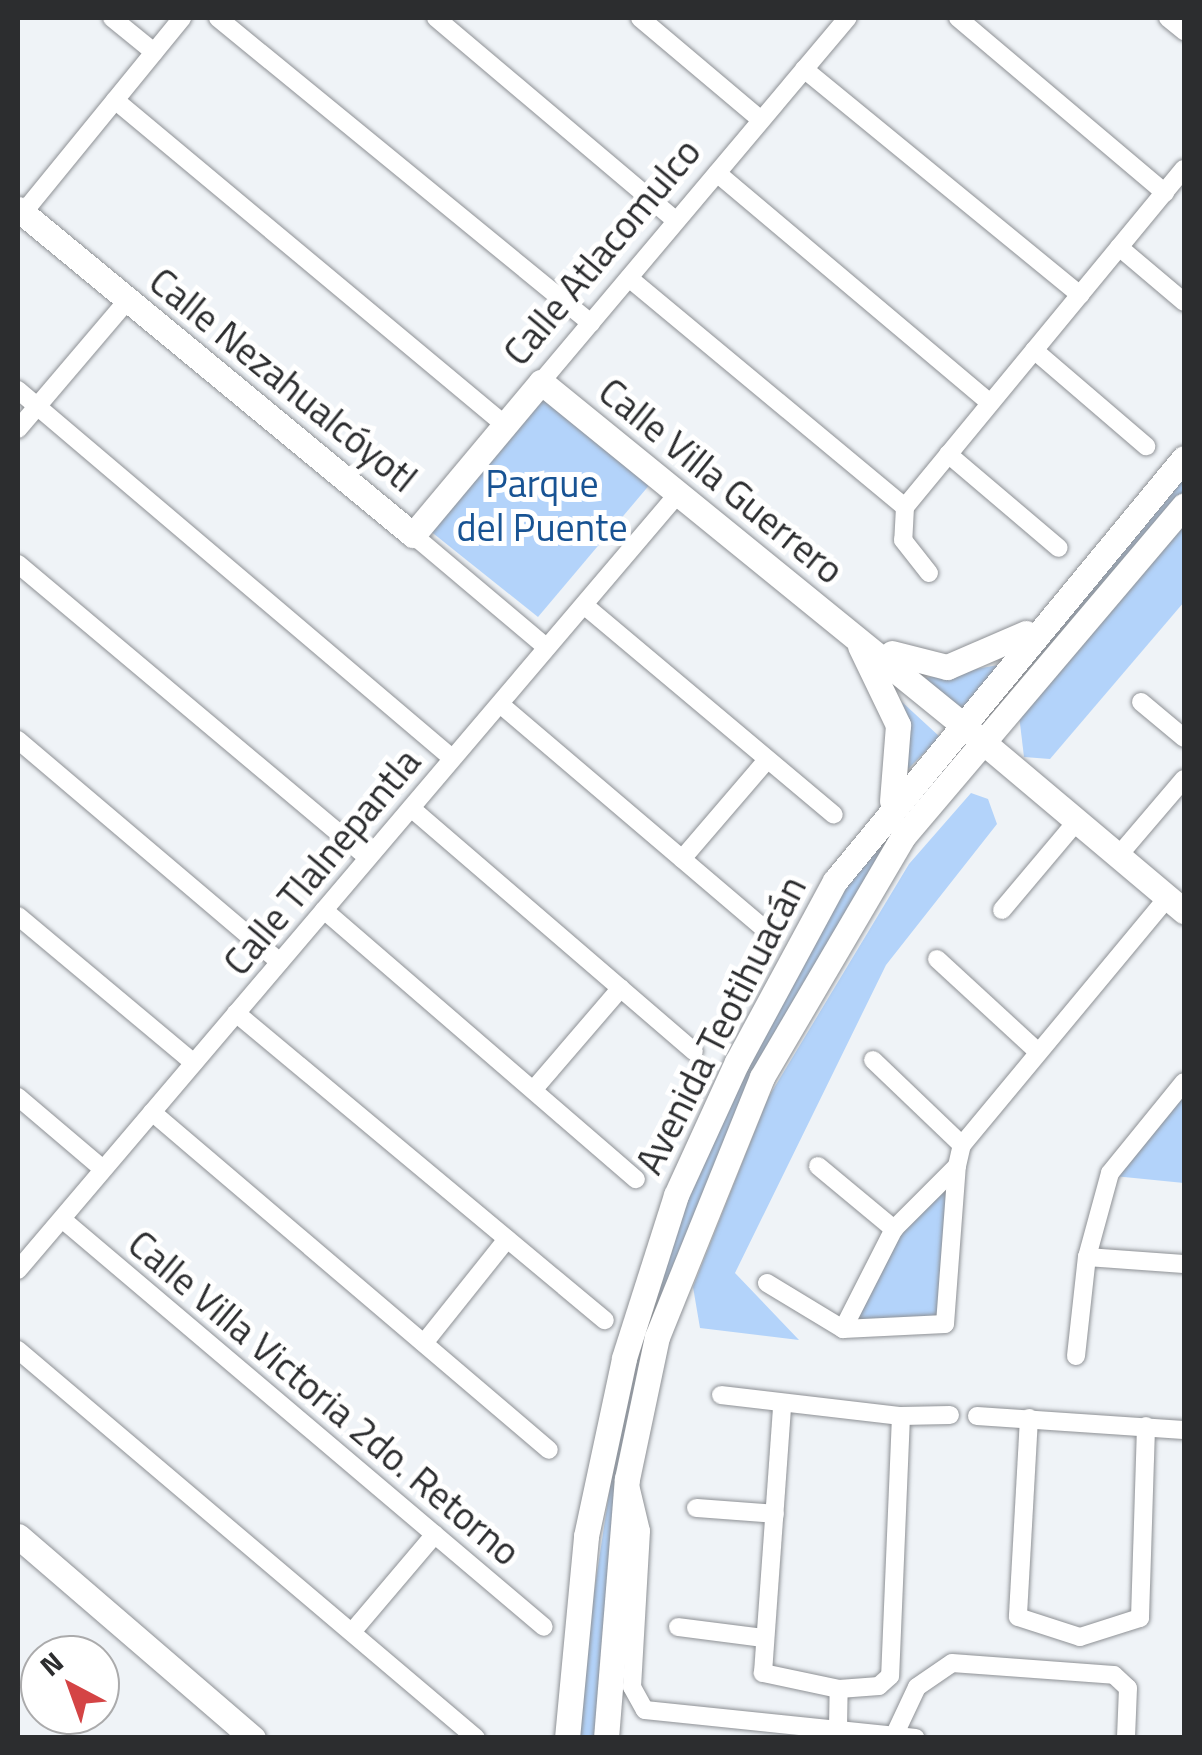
<!DOCTYPE html>
<html>
<head>
<meta charset="utf-8">
<style>
  body { margin:0 }
  #map { position:relative; width:1202px; height:1755px; overflow:hidden; background:#eff3f7; font-family:"Titillium Web",sans-serif }
  div>[style] { position:absolute }
  [style*='--x'] { left:calc(var(--x)*1px); top:calc(var(--y)*1px); width:calc(var(--w)*1px); rotate:calc(var(--a)*1deg) }
  .green>* { inset:0; background:#b3d3fa }
  .roads { filter:drop-shadow(0 0 2px #8e9195) drop-shadow(0 0 2px #8e9195) }
  .street>* { height:18px; margin:-9px; padding:0 9px; transform-origin:9px; border-radius:9px; background:#fff }
  .secondary>* { height:25px; margin:-12.5px; padding:0 12.5px; transform-origin:12.5px; border-radius:12.5px; background:#fff }
  span { translate:-50% -50%; white-space:nowrap; text-align:center; line-height:1.15; -webkit-text-stroke:10px #fff; paint-order:stroke }
  .street-label { font-size:38px; color:#2c2d2f }
  .park-label { font-size:38px; color:#185393 }
  .frame { position:absolute; inset:0; border:20px solid #2c2d2f; pointer-events:none }
  .north { position:absolute; left:20px; top:1635px; width:100px; height:100px; box-sizing:border-box; background:#fff; border:2px solid #ababac; border-radius:50%; rotate:319deg; font-size:28px; font-weight:700; line-height:40px; text-align:center; color:#2c2d2f }
  .north::after { content:''; display:block; margin:auto; width:35px; height:45px; background:#d44445; clip-path:polygon(50% 0,100% 100%,50% 72%,0 100%) }
</style>
</head>
<body>
<div id="map">
  <div class="green">
    <i style="clip-path:polygon(544px 398px,651px 483px,538px 617px,429px 530px)"></i>
    <i style="clip-path:polygon(1184px 464px,1184px 502px,990px 712px)"></i>
    <i style="clip-path:polygon(1184px 516px,1184px 602px,1050px 759px,1024px 757px,1019px 715px)"></i>
    <i style="clip-path:polygon(1004px 664px,963px 709px,920px 681px,925px 678px)"></i>
    <i style="clip-path:polygon(902px 702px,940px 737px,905px 772px,907px 719px)"></i>
    <i style="clip-path:polygon(952px 756px,957px 764px,841px 922px,651px 1345px,607px 1737px,572px 1738px,632px 1342px,728px 1092px,840px 883px)"></i>
    <i style="clip-path:polygon(971px 793px,988px 799px,997px 824px,886px 965px,735px 1273px,799px 1340px,700px 1328px,693px 1287px,768px 1098px,909px 864px)"></i>
    <i style="clip-path:polygon(1184px 1089px,1184px 1183px,1114px 1176px)"></i>
    <i style="clip-path:polygon(949px 1183px,941px 1318px,854px 1321px,901px 1231px)"></i>
  </div>
  <div class="roads">
    <div class="street">
      <i style="--x:112;--y:18;--w:54;--a:39"></i>
      <i style="--x:218;--y:18;--w:482;--a:39.3"></i>
      <i style="--x:436;--y:18;--w:314;--a:40.2"></i>
      <i style="--x:640;--y:18;--w:158;--a:40.1"></i>
      <i style="--x:958;--y:18;--w:271;--a:40.2"></i>
      <i style="--x:1168;--y:18;--w:21;--a:39"></i>
      <i style="--x:804;--y:69;--w:357;--a:39.3"></i>
      <i style="--x:115;--y:100;--w:508;--a:39.81"></i>
      <i style="--x:717;--y:173;--w:356;--a:40.1"></i>
      <i style="--x:23;--y:213;--w:252;--a:-50.8"></i>
      <i style="--x:1119;--y:247;--w:85;--a:40.2"></i>
      <i style="--x:629;--y:278;--w:359;--a:39.7"></i>
      <i style="--x:1034;--y:350;--w:148;--a:40.6"></i>
      <i style="--x:541;--y:382;--w:476;--a:-49.9"></i>
      <i style="--x:18;--y:390;--w:569;--a:40.3"></i>
      <i style="--x:18;--y:429;--w:168;--a:-49.6"></i>
      <i style="--x:948;--y:454;--w:145;--a:40.3"></i>
      <i style="--x:905;--y:507;--w:438;--a:-50.5"></i>
      <i style="--x:905;--y:507;--w:33;--a:93"></i>
      <i style="--x:903;--y:540;--w:42;--a:51.8"></i>
      <i style="--x:413;--y:535;--w:174;--a:40.1"></i>
      <i style="--x:18;--y:564;--w:457;--a:40"></i>
      <i style="--x:584;--y:605;--w:326;--a:40"></i>
      <i style="--x:1141;--y:702;--w:56;--a:39.9"></i>
      <i style="--x:500;--y:704;--w:349;--a:40.4"></i>
      <i style="--x:18;--y:740;--w:343;--a:40.3"></i>
      <i style="--x:411;--y:808;--w:373;--a:40.7"></i>
      <i style="--x:1119;--y:855;--w:100;--a:-49.5"></i>
      <i style="--x:682;--y:859;--w:130;--a:-49.4"></i>
      <i style="--x:324;--y:910;--w:412;--a:40.8"></i>
      <i style="--x:1002;--y:910;--w:116;--a:-49.9"></i>
      <i style="--x:18;--y:916;--w:229;--a:39.9"></i>
      <i style="--x:937;--y:959;--w:137;--a:42.6"></i>
      <i style="--x:236;--y:1013;--w:480;--a:39.8"></i>
      <i style="--x:873;--y:1060;--w:123;--a:43.7"></i>
      <i style="--x:534;--y:1089;--w:133;--a:-49.3"></i>
      <i style="--x:18;--y:1097;--w:111;--a:40.3"></i>
      <i style="--x:152;--y:1112;--w:521;--a:40.41"></i>
      <i style="--x:818;--y:1166;--w:99;--a:39.7"></i>
      <i style="--x:62;--y:1219;--w:631;--a:40.25"></i>
      <i style="--x:1087;--y:1257;--w:97;--a:4.1"></i>
      <i style="--x:18;--y:1270;--w:1016;--a:-49.63"></i>
      <i style="--x:767;--y:1283;--w:89;--a:31.2"></i>
      <i style="--x:843;--y:1329;--w:102;--a:-2.8"></i>
      <i style="--x:945;--y:1324;--w:158;--a:-85.7"></i>
      <i style="--x:843;--y:1329;--w:112;--a:-63"></i>
      <i style="--x:894;--y:1229;--w:89;--a:-45"></i>
      <i style="--x:957;--y:1166;--w:22;--a:-77"></i>
      <i style="--x:962;--y:1145;--w:322;--a:-50.3"></i>
      <i style="--x:424;--y:1343;--w:133;--a:-51.4"></i>
      <i style="--x:18;--y:1350;--w:600;--a:40.27"></i>
      <i style="--x:1076;--y:1356;--w:100;--a:-83.7"></i>
      <i style="--x:1087;--y:1257;--w:87;--a:-74.7"></i>
      <i style="--x:1110;--y:1173;--w:117;--a:-50.9"></i>
      <i style="--x:721;--y:1395;--w:181;--a:6.7"></i>
      <i style="--x:901;--y:1416;--w:260;--a:92.4"></i>
      <i style="--x:890;--y:1676;--w:15;--a:138"></i>
      <i style="--x:879;--y:1686;--w:40;--a:175.7"></i>
      <i style="--x:839;--y:1689;--w:78;--a:-168.1"></i>
      <i style="--x:763;--y:1673;--w:268;--a:-85.9"></i>
      <i style="--x:901;--y:1416;--w:49;--a:-1.2"></i>
      <i style="--x:977;--y:1416;--w:207;--a:3.9"></i>
      <i style="--x:1029;--y:1418;--w:199;--a:93.2"></i>
      <i style="--x:1018;--y:1617;--w:65;--a:17.9"></i>
      <i style="--x:1080;--y:1637;--w:63;--a:-17.6"></i>
      <i style="--x:1140;--y:1618;--w:192;--a:-88.2"></i>
      <i style="--x:631;--y:1489;--w:43;--a:76.6"></i>
      <i style="--x:641;--y:1531;--w:156;--a:93.3"></i>
      <i style="--x:632;--y:1687;--w:26;--a:61"></i>
      <i style="--x:645;--y:1710;--w:272;--a:5.9"></i>
      <i style="--x:696;--y:1508;--w:79;--a:4.3"></i>
      <i style="--x:678;--y:1627;--w:87;--a:7.3"></i>
      <i style="--x:352;--y:1632;--w:128;--a:-49.7"></i>
      <i style="--x:838;--y:1728;--w:39;--a:-89"></i>
      <i style="--x:893;--y:1738;--w:56;--a:-64.8"></i>
      <i style="--x:917;--y:1687;--w:42;--a:-34.4"></i>
      <i style="--x:952;--y:1663;--w:162;--a:4.2"></i>
      <i style="--x:1114;--y:1675;--w:19;--a:43"></i>
      <i style="--x:1128;--y:1688;--w:50;--a:92.3"></i>
    </div>
    <div class="secondary">
      <i style="--x:18;--y:209;--w:512;--a:39.53"></i>
      <i style="--x:413;--y:535;--w:199;--a:-50.1"></i>
      <i style="--x:541;--y:382;--w:537;--a:39.11"></i>
      <i style="--x:860;--y:646;--w:88;--a:64.3"></i>
      <i style="--x:898;--y:725;--w:76;--a:94.5"></i>
      <i style="--x:892;--y:653;--w:57;--a:14.3"></i>
      <i style="--x:947;--y:667;--w:86;--a:-23.3"></i>
      <i style="--x:970;--y:731;--w:280;--a:40.1"></i>
      <i style="--x:18;--y:1536;--w:310;--a:40.7"></i>
      <i style="--x:567;--y:1738;--w:203;--a:-84.6"></i>
      <i style="--x:586;--y:1536;--w:182;--a:-77.9"></i>
      <i style="--x:624;--y:1358;--w:171;--a:-72.3"></i>
      <i style="--x:676;--y:1195;--w:146;--a:-65.4"></i>
      <i style="--x:737;--y:1062;--w:206;--a:-61.6"></i>
      <i style="--x:835;--y:881;--w:548;--a:-50.48"></i>
      <i style="--x:606;--y:1738;--w:260;--a:-85.4"></i>
      <i style="--x:627;--y:1479;--w:145;--a:-78.1"></i>
      <i style="--x:657;--y:1337;--w:280;--a:-68"></i>
      <i style="--x:762;--y:1077;--w:277;--a:-59.6"></i>
      <i style="--x:902;--y:838;--w:436;--a:-49.7"></i>
    </div>
  </div>
  <div class="street-label">
    <span style="left:602px;top:252px;rotate:-50deg">Calle Atlacomulco</span>
    <span style="left:283px;top:380px;rotate:39deg">Calle Nezahualcóyotl</span>
    <span style="left:721px;top:481px;rotate:39deg">Calle Villa Guerrero</span>
    <span style="left:322px;top:862px;rotate:-50deg">Calle Tlalnepantla</span>
    <span style="left:721px;top:1025px;rotate:-63deg">Avenida Teotihuacán</span>
    <span style="left:324px;top:1398px;rotate:40deg">Calle Villa Victoria 2do. Retorno</span>
  </div>
  <div class="park-label">
    <span style="left:542px;top:506px">Parque<br>del Puente</span>
  </div>
  <div class="frame"></div>
  <div class="north">N</div>
</div>
</body>
</html>
